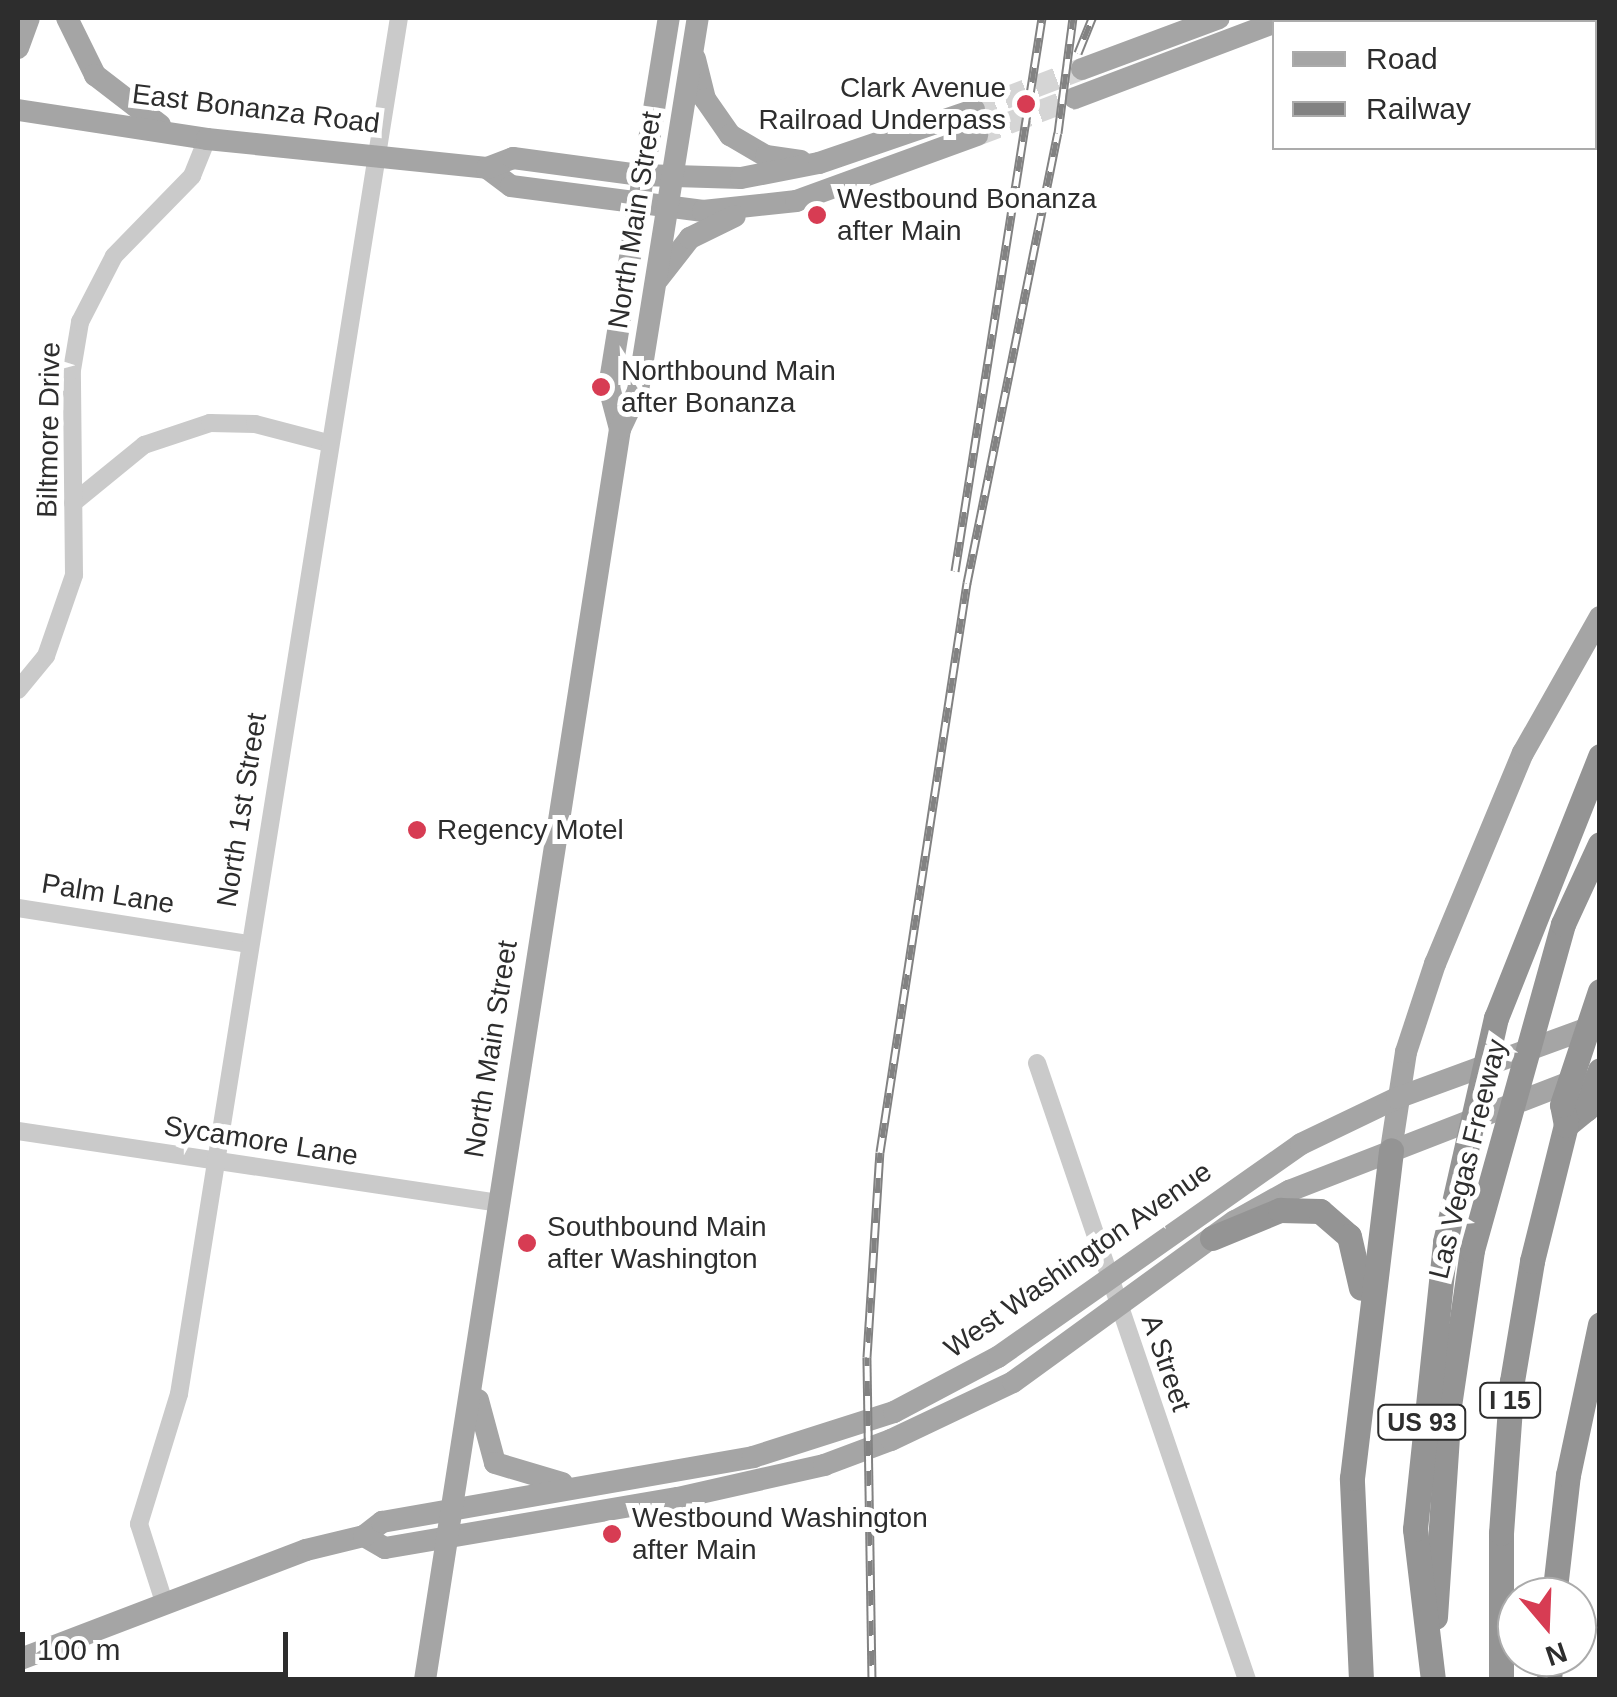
<!DOCTYPE html>
<html>
<head>
<meta charset="utf-8">
<style>
  body { margin:0 }
  #map { position:relative; width:1617px; height:1697px; overflow:hidden; background:#fff; font-family:Helvetica,sans-serif }
  div>[style] { position:absolute }
  [style*='--x'] { left:calc(var(--x)*1px); top:calc(var(--y)*1px); width:calc(var(--w)*1px); rotate:calc(var(--a)*1deg) }
  .major-tunnel>* { height:22px; margin-top:-11px; transform-origin:0; background:repeating-linear-gradient(90deg,#d5d5d5 0 22px,transparent 0 33px) }
  .minor>* { height:18px; margin:-9px; padding:0 9px; transform-origin:9px; border-radius:9px; background:#cacaca }
  .major>* { height:22px; margin:-11px; padding:0 11px; transform-origin:11px; border-radius:11px; background:#a5a5a5 }
  .highway>* { height:25px; margin:-12.5px; padding:0 12.5px; transform-origin:12.5px; border-radius:12.5px; background:#949494 }
  .rail>* { height:9px; margin-top:-4.5px; transform-origin:0; background:repeating-linear-gradient(90deg,#fff 0 15px,#828282 0 30px); box-sizing:border-box; border-block:2px solid #828282 }
  .dots>* { width:28px; height:28px; translate:-50% -50%; box-sizing:border-box; border:5px solid #fff; border-radius:50% }
  span { translate:-50% -50%; white-space:nowrap; text-align:center; line-height:1.15; -webkit-text-stroke:10px #fff; paint-order:stroke }
  .shield-label span { padding:2px 8px; background:#fff; border:2px solid; border-radius:8px; -webkit-text-stroke-width:0 }
  .shield-label { font-size:25px; color:#2d2d2d; font-weight:700 }
  .poi-label { font-size:28px; color:#2d2d2d }
  .right { translate:-100% -50%; text-align:right }
  .left { translate:0 -50%; text-align:left }
  .street-label { font-size:28px; color:#2d2d2d }
  .frame { position:absolute; inset:0; border:20px solid #2d2d2d; pointer-events:none }
  .legend { position:absolute; left:1272px; top:20px; width:325px; height:130px; box-sizing:border-box; background:#fff; border:2px solid #ababab; margin:0; padding:12px 18px; list-style:none; font-size:30px; color:#2d2d2d }
  .legend li { display:flex; align-items:center; gap:20px; height:50px }
  .legend b { width:50px; border:2px solid #ababab }
  .north { position:absolute; left:1497px; top:1577px; width:100px; height:100px; box-sizing:border-box; background:#fff; border:2px solid #ababab; border-radius:50%; rotate:161deg; font-size:28px; font-weight:700; line-height:40px; text-align:center; color:#2d2d2d }
  .north::after { content:''; display:block; margin:auto; width:35px; height:45px; background:#d73c53; clip-path:polygon(50% 0,100% 100%,50% 72%,0 100%) }
  .scale { position:absolute; left:20px; top:1632px; width:268px; height:45px; box-sizing:border-box; border:5px solid #2d2d2d; border-top:0; padding-left:12px; font-size:30px; line-height:35px; white-space:nowrap; color:#2d2d2d; -webkit-text-stroke:8px #fff; paint-order:stroke }
</style>
</head>
<body>
<div id="map">
  <div class="major-tunnel">
    <i style="--x:974;--y:110;--w:116;--a:-20.8"></i>
    <i style="--x:977;--y:135;--w:105;--a:-20.7"></i>
  </div>
  <div class="minor">
    <i style="--x:73;--y:503;--w:92;--a:-39.2"></i>
    <i style="--x:144;--y:445;--w:70;--a:-18.4"></i>
    <i style="--x:210;--y:423;--w:45;--a:1.3"></i>
    <i style="--x:255;--y:424;--w:75;--a:14.6"></i>
    <i style="--x:18;--y:690;--w:44;--a:-50.5"></i>
    <i style="--x:46;--y:656;--w:86;--a:-70.9"></i>
    <i style="--x:74;--y:575;--w:205;--a:-90.6"></i>
    <i style="--x:72;--y:370;--w:49;--a:-80.5"></i>
    <i style="--x:80;--y:322;--w:74;--a:-62.7"></i>
    <i style="--x:114;--y:256;--w:112;--a:-45.7"></i>
    <i style="--x:192;--y:176;--w:40;--a:-68"></i>
    <i style="--x:18;--y:908;--w:234;--a:8.9"></i>
    <i style="--x:1037;--y:1063;--w:652;--a:71.2"></i>
    <i style="--x:18;--y:1131;--w:484;--a:8.5"></i>
    <i style="--x:165;--y:1605;--w:85;--a:-107.8"></i>
    <i style="--x:139;--y:1524;--w:136;--a:-72.9"></i>
    <i style="--x:179;--y:1394;--w:1393;--a:-80.92"></i>
  </div>
  <div class="major">
    <i style="--x:67;--y:18;--w:64;--a:63.8"></i>
    <i style="--x:95;--y:75;--w:82;--a:37.6"></i>
    <i style="--x:18;--y:48;--w:32;--a:-70"></i>
    <i style="--x:695;--y:59;--w:41;--a:76"></i>
    <i style="--x:705;--y:99;--w:44;--a:55.2"></i>
    <i style="--x:730;--y:135;--w:42;--a:30.3"></i>
    <i style="--x:766;--y:156;--w:35;--a:8"></i>
    <i style="--x:1082;--y:69;--w:146;--a:-20.4"></i>
    <i style="--x:1075;--y:98;--w:213;--a:-20.7"></i>
    <i style="--x:18;--y:110;--w:191;--a:8.7"></i>
    <i style="--x:207;--y:139;--w:281;--a:5.9"></i>
    <i style="--x:487;--y:168;--w:30;--a:37"></i>
    <i style="--x:511;--y:186;--w:194;--a:7.4"></i>
    <i style="--x:703;--y:211;--w:94;--a:-6.1"></i>
    <i style="--x:796;--y:201;--w:193;--a:-20"></i>
    <i style="--x:487;--y:168;--w:28;--a:-21"></i>
    <i style="--x:513;--y:158;--w:129;--a:7.6"></i>
    <i style="--x:641;--y:175;--w:100;--a:1.7"></i>
    <i style="--x:741;--y:178;--w:79;--a:-10.9"></i>
    <i style="--x:819;--y:163;--w:164;--a:-18.9"></i>
    <i style="--x:658;--y:279;--w:52;--a:-52"></i>
    <i style="--x:690;--y:238;--w:50;--a:-26.1"></i>
    <i style="--x:620;--y:429;--w:43;--a:-104.7"></i>
    <i style="--x:609;--y:387;--w:374;--a:-80.8"></i>
    <i style="--x:1391;--y:1150;--w:99;--a:-81.3"></i>
    <i style="--x:1406;--y:1052;--w:93;--a:-71.8"></i>
    <i style="--x:1435;--y:964;--w:229;--a:-67.4"></i>
    <i style="--x:1523;--y:753;--w:156;--a:-60.5"></i>
    <i style="--x:478;--y:1400;--w:65;--a:74.9"></i>
    <i style="--x:495;--y:1463;--w:70;--a:16.6"></i>
    <i style="--x:364;--y:1536;--w:24;--a:30"></i>
    <i style="--x:385;--y:1548;--w:297;--a:-9.7"></i>
    <i style="--x:678;--y:1498;--w:150;--a:-12.7"></i>
    <i style="--x:824;--y:1465;--w:72;--a:-20.5"></i>
    <i style="--x:891;--y:1440;--w:135;--a:-25.4"></i>
    <i style="--x:1013;--y:1382;--w:274;--a:-36"></i>
    <i style="--x:1235;--y:1221;--w:62;--a:-29.1"></i>
    <i style="--x:1289;--y:1191;--w:312;--a:-21.2"></i>
    <i style="--x:18;--y:1660;--w:308;--a:-20.9"></i>
    <i style="--x:306;--y:1550;--w:60;--a:-13.6"></i>
    <i style="--x:364;--y:1536;--w:23;--a:-38"></i>
    <i style="--x:382;--y:1522;--w:377;--a:-9.9"></i>
    <i style="--x:753;--y:1457;--w:148;--a:-17.7"></i>
    <i style="--x:894;--y:1412;--w:118;--a:-27.9"></i>
    <i style="--x:998;--y:1357;--w:370;--a:-35.1"></i>
    <i style="--x:1301;--y:1144;--w:106;--a:-25.6"></i>
    <i style="--x:1397;--y:1098;--w:215;--a:-20.1"></i>
    <i style="--x:425;--y:1680;--w:1266;--a:-81.14"></i>
    <i style="--x:620;--y:429;--w:42;--a:-64.7"></i>
    <i style="--x:638;--y:391;--w:378;--a:-80.9"></i>
  </div>
  <div class="highway">
    <i style="--x:1566;--y:1125;--w:26;--a:-39"></i>
    <i style="--x:1586;--y:1109;--w:41;--a:-70.3"></i>
    <i style="--x:1212;--y:1238;--w:74;--a:-22.4"></i>
    <i style="--x:1280;--y:1210;--w:40;--a:1.4"></i>
    <i style="--x:1320;--y:1211;--w:38;--a:41"></i>
    <i style="--x:1349;--y:1236;--w:53;--a:77"></i>
    <i style="--x:1554;--y:1597;--w:123;--a:-83.5"></i>
    <i style="--x:1568;--y:1475;--w:154;--a:-78"></i>
    <i style="--x:1435;--y:1617;--w:211;--a:-86.2"></i>
    <i style="--x:1449;--y:1406;--w:158;--a:-81.6"></i>
    <i style="--x:1472;--y:1250;--w:338;--a:-74.4"></i>
    <i style="--x:1563;--y:924;--w:88;--a:-65.2"></i>
    <i style="--x:1361;--y:1680;--w:202;--a:-92.6"></i>
    <i style="--x:1352;--y:1478;--w:330;--a:-83.2"></i>
    <i style="--x:1433;--y:1680;--w:152;--a:-96.8"></i>
    <i style="--x:1415;--y:1529;--w:289;--a:-84"></i>
    <i style="--x:1445;--y:1242;--w:230;--a:-77.2"></i>
    <i style="--x:1496;--y:1018;--w:282;--a:-68.3"></i>
    <i style="--x:1501;--y:1680;--w:147;--a:-90"></i>
    <i style="--x:1501;--y:1533;--w:152;--a:-85.9"></i>
    <i style="--x:1512;--y:1381;--w:122;--a:-80.5"></i>
    <i style="--x:1532;--y:1261;--w:140;--a:-76"></i>
    <i style="--x:1566;--y:1125;--w:20;--a:-101"></i>
    <i style="--x:1562;--y:1105;--w:120;--a:-71.6"></i>
    <i style="--x:1549;--y:1680;--w:23;--a:-85"></i>
  </div>
  <div class="rail">
    <i style="--x:1078;--y:53;--w:38;--a:-68"></i>
    <i style="--x:955;--y:571;--w:560;--a:-81.06"></i>
    <i style="--x:872;--y:1680;--w:323;--a:-90.9"></i>
    <i style="--x:867;--y:1357;--w:205;--a:-86.4"></i>
    <i style="--x:880;--y:1152;--w:576;--a:-81.31"></i>
    <i style="--x:967;--y:583;--w:459;--a:-78.6"></i>
    <i style="--x:1058;--y:133;--w:116;--a:-82.6"></i>
  </div>
  <div class="dots">
    <i style="left:1026px;top:104px;background:#d73c53"></i>
    <i style="left:817px;top:215px;background:#d73c53"></i>
    <i style="left:601px;top:387px;background:#d73c53"></i>
    <i style="left:417px;top:830px;background:#d73c53"></i>
    <i style="left:527px;top:1243px;background:#d73c53"></i>
    <i style="left:612px;top:1534px;background:#d73c53"></i>
  </div>
  <div class="shield-label">
    <span style="left:1510px;top:1400px">I 15</span>
    <span style="left:1422px;top:1422px">US 93</span>
  </div>
  <div class="poi-label">
    <span class="right" style="left:1006px;top:104px">Clark Avenue<br>Railroad Underpass</span>
    <span class="left" style="left:837px;top:215px">Westbound Bonanza<br>after Main</span>
    <span class="left" style="left:621px;top:387px">Northbound Main<br>after Bonanza</span>
    <span class="left" style="left:437px;top:830px">Regency Motel</span>
    <span class="left" style="left:547px;top:1243px">Southbound Main<br>after Washington</span>
    <span class="left" style="left:632px;top:1534px">Westbound Washington<br>after Main</span>
  </div>
  <div class="street-label">
    <span style="left:256px;top:109px;rotate:7deg">East Bonanza Road</span>
    <span style="left:635px;top:220px;rotate:-81deg">North Main Street</span>
    <span style="left:49px;top:430px;rotate:-89deg">Biltmore Drive</span>
    <span style="left:242px;top:810px;rotate:-81deg">North 1st Street</span>
    <span style="left:108px;top:894px;rotate:9deg">Palm Lane</span>
    <span style="left:491px;top:1049px;rotate:-81deg">North Main Street</span>
    <span style="left:261px;top:1141px;rotate:9deg">Sycamore Lane</span>
    <span style="left:1468px;top:1159px;rotate:-76deg">Las Vegas Freeway</span>
    <span style="left:1078px;top:1260px;rotate:-35deg">West Washington Avenue</span>
    <span style="left:1166px;top:1363px;rotate:71deg">A Street</span>
  </div>
  <div class="frame"></div>
  <ul class="legend">
  <li><b style="height:12px;background:#a5a5a5"></b>Road</li>
  <li><b style="height:12px;background:#828282"></b>Railway</li>
  </ul>
  <div class="north">N</div>
  <div class="scale">100 m</div>
</div>
</body>
</html>
